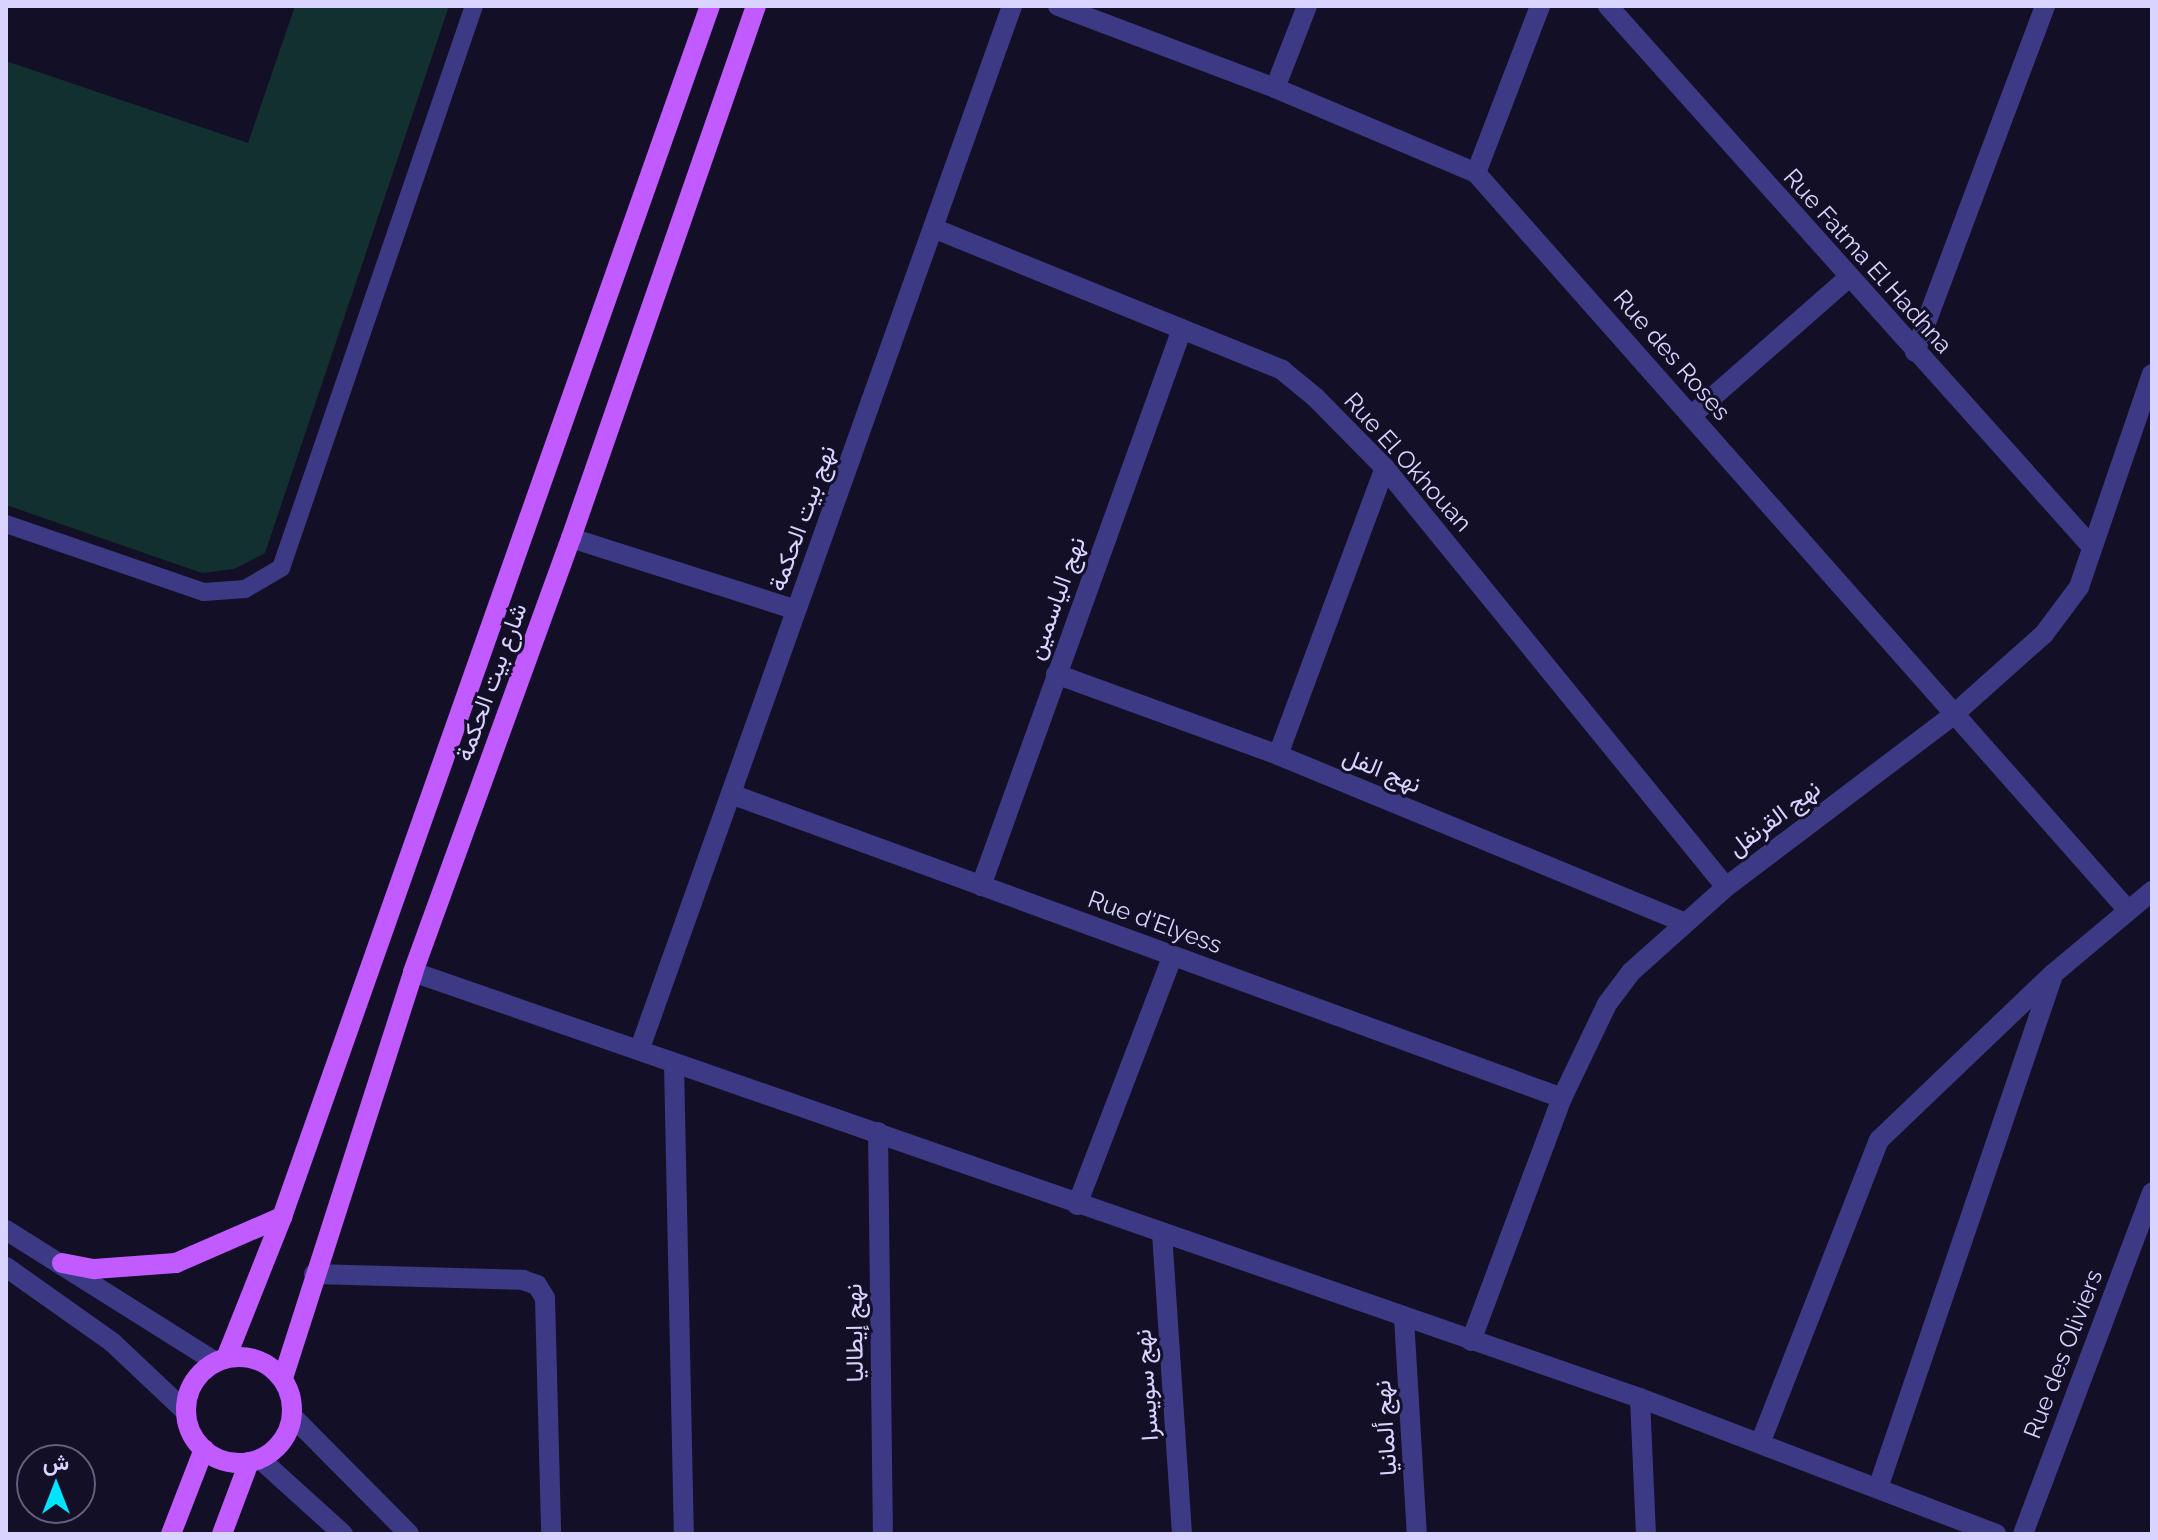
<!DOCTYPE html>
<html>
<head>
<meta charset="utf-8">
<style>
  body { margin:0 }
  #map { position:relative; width:2158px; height:1540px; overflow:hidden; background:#130f26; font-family:Raleway,Vazirmatn,sans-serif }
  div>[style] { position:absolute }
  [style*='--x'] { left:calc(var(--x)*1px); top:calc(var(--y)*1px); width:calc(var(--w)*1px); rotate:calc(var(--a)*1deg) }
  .green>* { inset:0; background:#12302f }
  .service>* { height:18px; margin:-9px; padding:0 9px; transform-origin:9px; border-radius:9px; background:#3d3a85 }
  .minor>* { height:20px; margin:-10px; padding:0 10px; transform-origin:10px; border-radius:10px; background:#3d3a85 }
  .tertiary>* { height:20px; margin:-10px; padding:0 10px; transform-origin:10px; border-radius:10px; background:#3d3a85 }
  .primary>* { height:20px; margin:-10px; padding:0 10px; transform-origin:10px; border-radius:10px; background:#c25bff }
  .primary>.ring { margin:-10px; padding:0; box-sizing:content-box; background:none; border:20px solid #c25bff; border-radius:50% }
  span { translate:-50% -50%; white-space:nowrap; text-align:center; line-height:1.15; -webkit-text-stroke:6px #130f26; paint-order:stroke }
  .street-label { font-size:24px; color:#d9d4ff }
  .frame { position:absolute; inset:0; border:8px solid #d9d4ff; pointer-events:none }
  .north { position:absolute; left:16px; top:1444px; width:80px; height:80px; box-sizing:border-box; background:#130f26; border:2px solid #625e7d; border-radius:50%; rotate:0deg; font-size:22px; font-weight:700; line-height:32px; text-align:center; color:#d9d4ff }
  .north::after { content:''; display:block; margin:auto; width:28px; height:36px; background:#00e5ff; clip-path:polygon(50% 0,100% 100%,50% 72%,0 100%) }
</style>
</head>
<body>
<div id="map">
  <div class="green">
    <i style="clip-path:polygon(295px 6px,449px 6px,265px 553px,234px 569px,202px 573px,6px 505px,6px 61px,248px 143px)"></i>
  </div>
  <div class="service">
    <i style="--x:6;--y:524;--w:209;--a:19"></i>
    <i style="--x:204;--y:592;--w:41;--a:-4.2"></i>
    <i style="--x:245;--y:589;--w:42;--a:-30.3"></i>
    <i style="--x:281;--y:568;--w:594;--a:-71.05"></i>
  </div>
  <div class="minor">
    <i style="--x:1058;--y:6;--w:232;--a:20.7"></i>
    <i style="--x:1275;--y:88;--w:218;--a:22.9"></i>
    <i style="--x:1476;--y:173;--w:983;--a:48.51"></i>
    <i style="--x:1608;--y:6;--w:726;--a:48.18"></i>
    <i style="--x:1275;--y:88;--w:88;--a:-68.7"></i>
    <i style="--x:1476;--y:173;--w:179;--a:-69"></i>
    <i style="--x:933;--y:228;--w:377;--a:22.1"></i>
    <i style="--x:1282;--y:370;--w:43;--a:39.3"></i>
    <i style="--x:1315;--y:397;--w:100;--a:45.4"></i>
    <i style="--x:1385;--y:468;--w:540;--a:50.86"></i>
    <i style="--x:1915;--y:352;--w:370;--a:-69.4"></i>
    <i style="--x:1691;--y:416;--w:208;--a:-41.3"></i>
    <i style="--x:571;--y:538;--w:236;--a:17.7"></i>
    <i style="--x:1056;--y:674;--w:236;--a:20"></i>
    <i style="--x:1278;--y:755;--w:440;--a:22.4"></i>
    <i style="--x:1278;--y:755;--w:306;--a:-69.6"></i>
    <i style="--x:731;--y:794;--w:885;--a:20.09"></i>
    <i style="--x:981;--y:886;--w:592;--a:-70.16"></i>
    <i style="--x:413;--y:972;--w:1299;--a:19.15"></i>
    <i style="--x:1640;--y:1398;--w:381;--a:20.9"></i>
    <i style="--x:640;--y:1048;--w:1106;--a:-70.35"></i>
    <i style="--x:674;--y:1064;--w:470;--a:88.8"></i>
    <i style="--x:878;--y:1132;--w:402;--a:89.3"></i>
    <i style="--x:1077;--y:1205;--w:266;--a:-69"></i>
    <i style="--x:1162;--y:1233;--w:302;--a:86.2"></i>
    <i style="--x:314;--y:1274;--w:209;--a:1.6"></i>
    <i style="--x:523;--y:1280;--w:15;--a:20"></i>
    <i style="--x:537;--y:1285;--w:15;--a:58"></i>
    <i style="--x:545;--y:1298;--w:236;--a:88.5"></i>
    <i style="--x:1404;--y:1318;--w:216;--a:86.6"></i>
    <i style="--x:1471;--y:1341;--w:259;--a:-69.5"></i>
    <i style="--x:1562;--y:1098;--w:104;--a:-64.4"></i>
    <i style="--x:1607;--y:1004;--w:40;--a:-53"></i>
    <i style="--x:1631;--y:972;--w:127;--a:-41.8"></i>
    <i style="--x:1726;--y:887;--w:283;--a:-37.1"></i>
    <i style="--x:1952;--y:716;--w:123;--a:-41.7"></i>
    <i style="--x:2044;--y:634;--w:59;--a:-53.3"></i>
    <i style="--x:2079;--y:587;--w:225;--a:-71.1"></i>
    <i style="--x:1640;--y:1398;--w:136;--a:87.5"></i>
    <i style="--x:1761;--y:1441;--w:323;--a:-68.6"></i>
    <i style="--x:1879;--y:1140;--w:240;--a:-43.7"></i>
    <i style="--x:2053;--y:974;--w:129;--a:-40"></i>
    <i style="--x:1879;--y:1485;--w:536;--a:-71.16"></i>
    <i style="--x:2023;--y:1534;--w:365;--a:-69.3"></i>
  </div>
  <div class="tertiary">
    <i style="--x:6;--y:1230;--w:248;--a:32.2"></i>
    <i style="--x:6;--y:1267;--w:130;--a:35.3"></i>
    <i style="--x:112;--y:1342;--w:102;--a:43.4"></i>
    <i style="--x:292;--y:1416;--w:166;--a:45.2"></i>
    <i style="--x:260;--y:1459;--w:112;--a:42.1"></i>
  </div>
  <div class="primary">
    <i style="--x:62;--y:1263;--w:33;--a:11"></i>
    <i style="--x:94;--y:1269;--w:82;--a:-4.2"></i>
    <i style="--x:176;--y:1263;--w:116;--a:-23.5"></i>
    <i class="ring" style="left:186px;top:1357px;width:86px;height:86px"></i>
    <i style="--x:226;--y:1358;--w:152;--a:-68.3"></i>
    <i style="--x:282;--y:1217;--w:1284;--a:-70.54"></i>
    <i style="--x:283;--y:1378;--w:426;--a:-72.2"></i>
    <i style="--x:413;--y:972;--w:462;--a:-70"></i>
    <i style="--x:571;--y:538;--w:563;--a:-70.83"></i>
    <i style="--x:171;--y:1534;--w:91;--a:-68.8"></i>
    <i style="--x:222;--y:1534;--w:77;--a:-69.4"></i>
  </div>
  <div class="street-label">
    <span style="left:1868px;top:261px;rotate:48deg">Rue Fatma El Hadhna</span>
    <span style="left:1672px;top:355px;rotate:49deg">Rue des Roses</span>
    <span style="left:1408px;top:462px;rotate:48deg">Rue El Okhouan</span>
    <span style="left:802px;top:518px;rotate:-70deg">نهج بيت الحكمة</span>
    <span style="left:1056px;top:598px;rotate:-70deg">نهج الياسمين</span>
    <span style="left:491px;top:682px;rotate:-70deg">شارع بيت الحكمة</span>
    <span style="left:1382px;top:770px;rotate:22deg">نهج الفل</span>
    <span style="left:1774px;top:818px;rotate:-37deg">نهج القرنفل</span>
    <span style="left:1155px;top:922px;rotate:20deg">Rue d'Elyess</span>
    <span style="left:854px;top:1333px;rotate:-91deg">نهج إيطاليا</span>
    <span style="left:2063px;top:1354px;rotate:-69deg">Rue des Oliviers</span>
    <span style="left:1146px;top:1385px;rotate:-94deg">نهج سويسرا</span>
    <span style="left:1385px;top:1428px;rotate:-94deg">نهج ألمانيا</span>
  </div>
  <div class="frame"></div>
  <div class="north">ش</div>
</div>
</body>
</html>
